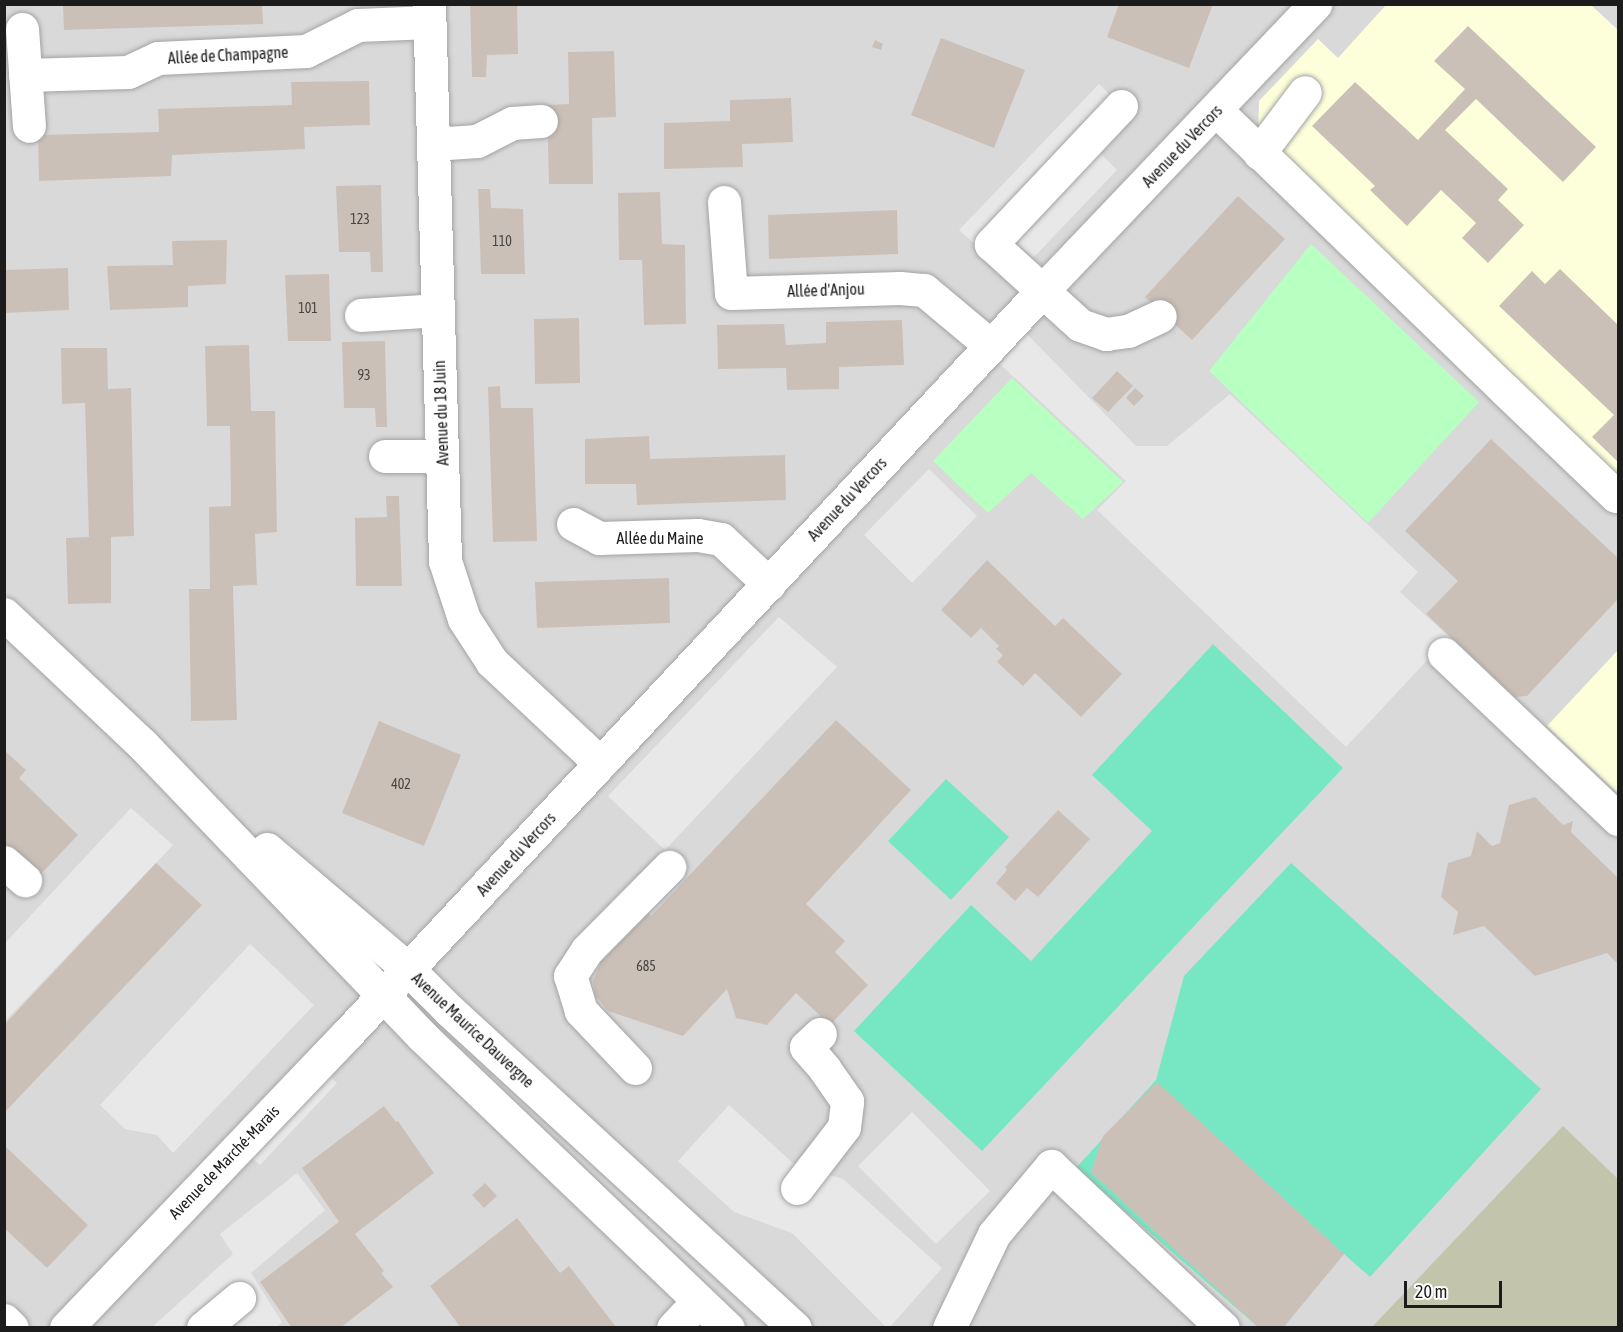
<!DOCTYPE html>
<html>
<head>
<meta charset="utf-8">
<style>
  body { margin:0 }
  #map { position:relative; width:1623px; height:1332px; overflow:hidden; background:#efebe1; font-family:"Asap Condensed",sans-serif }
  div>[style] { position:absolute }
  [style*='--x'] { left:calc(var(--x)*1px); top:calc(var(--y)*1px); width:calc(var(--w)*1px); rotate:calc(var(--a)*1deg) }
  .residential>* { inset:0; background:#dad9d9 }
  .education>* { inset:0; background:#fdffda }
  .construction>* { inset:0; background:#c2c4ab }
  .park>* { inset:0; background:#b8ffc2 }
  .pitch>* { inset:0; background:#76e7c2 }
  .parking>* { inset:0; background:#e8e8e8 }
  .building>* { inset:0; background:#cbc0b7 }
  .roads { filter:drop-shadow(0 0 2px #a3a3a3) drop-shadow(0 0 2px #a3a3a3) }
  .minor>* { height:33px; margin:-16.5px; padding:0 16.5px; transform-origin:16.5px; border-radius:16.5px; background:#fff }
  span { translate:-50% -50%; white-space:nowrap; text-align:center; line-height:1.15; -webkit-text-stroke:4.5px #fff; paint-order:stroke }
  .number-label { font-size:14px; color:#484543 }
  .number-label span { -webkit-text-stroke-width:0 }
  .street-label { font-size:16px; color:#1c1c1c }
  .frame { position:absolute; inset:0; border:6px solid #1c1c1c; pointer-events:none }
  .scale { position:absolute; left:1404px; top:1281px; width:98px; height:27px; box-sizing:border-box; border:3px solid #1c1c1c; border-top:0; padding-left:8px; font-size:18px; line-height:21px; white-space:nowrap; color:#1c1c1c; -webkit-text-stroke:4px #fff; paint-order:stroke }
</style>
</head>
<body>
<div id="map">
  <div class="residential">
    <i style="clip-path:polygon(5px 5px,1618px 5px,1618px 1327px,5px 1328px)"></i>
  </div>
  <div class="education">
    <i style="clip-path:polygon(1386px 5px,1591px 5px,1618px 30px,1618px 477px,1258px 133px,1259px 101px,1318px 39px,1338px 58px)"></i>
    <i style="clip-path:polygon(1618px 650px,1618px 793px,1547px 726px)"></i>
  </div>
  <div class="construction">
    <i style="clip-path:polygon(1563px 1126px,1618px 1179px,1618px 1327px,1372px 1327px)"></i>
  </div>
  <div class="park">
    <i style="clip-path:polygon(1311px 244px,1479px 402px,1368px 523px,1209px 371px)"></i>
    <i style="clip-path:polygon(1012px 378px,1123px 482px,1083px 519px,1031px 473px,988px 513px,933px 461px)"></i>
  </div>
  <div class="pitch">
    <i style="clip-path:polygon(1213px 644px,1343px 768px,982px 1151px,854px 1031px,971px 905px,1031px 961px,1152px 831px,1092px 775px)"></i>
    <i style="clip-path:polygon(946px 779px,1009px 837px,951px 900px,888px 841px)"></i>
    <i style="clip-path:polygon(1291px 863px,1541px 1089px,1370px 1277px,1344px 1254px,1283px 1327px,1258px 1327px,1076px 1168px,1156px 1080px,1184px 976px)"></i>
  </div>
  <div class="parking">
    <i style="clip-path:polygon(1099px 84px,1121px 106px,1098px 151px,1117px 170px,1033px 258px,1014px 240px,976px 245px,959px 230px)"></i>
    <i style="clip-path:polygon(1026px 333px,1136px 446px,1167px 446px,1230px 394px,1418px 572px,1400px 592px,1449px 637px,1346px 747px,1097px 510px,1126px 481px,1000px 364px)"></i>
    <i style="clip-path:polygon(929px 469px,977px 516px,912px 583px,864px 535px)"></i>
    <i style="clip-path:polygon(779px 617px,837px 667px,665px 850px,608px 796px)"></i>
    <i style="clip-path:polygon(131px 808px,173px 845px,5px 1021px,5px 943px)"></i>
    <i style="clip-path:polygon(250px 944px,314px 1005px,173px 1153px,157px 1135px,125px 1129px,100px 1105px)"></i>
    <i style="clip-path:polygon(327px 1074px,337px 1083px,260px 1165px,250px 1156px)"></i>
    <i style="clip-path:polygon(729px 1105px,793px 1163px,843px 1179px,942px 1268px,890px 1327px,886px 1327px,792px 1233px,734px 1212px,678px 1161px)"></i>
    <i style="clip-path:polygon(912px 1112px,990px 1191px,936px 1244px,858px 1166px)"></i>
    <i style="clip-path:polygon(297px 1173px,325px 1210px,251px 1273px,282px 1322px,275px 1328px,151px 1328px,233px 1254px,220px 1234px)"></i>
  </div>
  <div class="building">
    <i style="clip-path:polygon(63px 4px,262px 4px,263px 24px,64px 30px)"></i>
    <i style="clip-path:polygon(470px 4px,517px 4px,518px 54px,487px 55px,486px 77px,472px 77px)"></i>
    <i style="clip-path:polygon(1119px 4px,1213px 4px,1189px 68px,1107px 37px)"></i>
    <i style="clip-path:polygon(1468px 26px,1596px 147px,1563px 182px,1476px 99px,1445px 130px,1508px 189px,1498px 200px,1524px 225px,1488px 263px,1462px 238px,1476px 223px,1441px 190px,1407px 226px,1370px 190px,1375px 186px,1312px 126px,1355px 82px,1418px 140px,1465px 89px,1434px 61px)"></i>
    <i style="clip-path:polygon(941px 38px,1025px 70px,994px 148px,911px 115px)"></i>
    <i style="clip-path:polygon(875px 40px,883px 44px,881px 50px,872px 47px)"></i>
    <i style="clip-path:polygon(614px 51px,616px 117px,592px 118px,593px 184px,549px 184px,547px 105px,569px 104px,568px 52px)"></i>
    <i style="clip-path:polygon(369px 81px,370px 125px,304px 127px,305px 149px,172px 155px,171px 176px,39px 181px,38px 135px,159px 132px,158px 109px,292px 105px,291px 82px)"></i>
    <i style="clip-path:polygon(791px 98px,793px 142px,742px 144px,743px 167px,664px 169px,664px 123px,730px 121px,730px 100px)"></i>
    <i style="clip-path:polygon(381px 185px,383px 272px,371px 272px,370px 252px,339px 252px,336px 186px)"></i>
    <i style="clip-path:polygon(478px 189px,490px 189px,491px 208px,523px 209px,525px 274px,481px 274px)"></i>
    <i style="clip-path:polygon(660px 192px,662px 244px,685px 245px,686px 324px,644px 325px,642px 260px,619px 260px,618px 193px)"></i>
    <i style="clip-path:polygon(1238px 196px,1285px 239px,1192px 340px,1145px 297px)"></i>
    <i style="clip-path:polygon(897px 210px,898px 254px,769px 259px,768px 215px)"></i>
    <i style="clip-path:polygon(227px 240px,226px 284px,188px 286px,188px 307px,110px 310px,107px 266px,173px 265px,172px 241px)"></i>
    <i style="clip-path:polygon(68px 268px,69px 310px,4px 313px,4px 270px)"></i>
    <i style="clip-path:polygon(1560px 269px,1618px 325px,1618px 462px,1592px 437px,1614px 415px,1499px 306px,1532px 271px,1545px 284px)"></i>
    <i style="clip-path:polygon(329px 274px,331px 341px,288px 341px,285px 275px)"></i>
    <i style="clip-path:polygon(579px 318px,580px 383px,535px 384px,534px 319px)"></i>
    <i style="clip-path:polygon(902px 320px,904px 365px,839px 367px,839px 389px,787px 390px,786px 368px,718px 369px,717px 325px,784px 324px,786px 345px,826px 343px,826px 322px)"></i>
    <i style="clip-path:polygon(385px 341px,387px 427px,376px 427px,375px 408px,344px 408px,342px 342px)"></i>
    <i style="clip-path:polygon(249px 345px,251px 411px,275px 411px,277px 532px,255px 534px,257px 585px,233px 586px,237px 720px,191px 721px,189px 589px,210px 589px,209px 507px,231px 506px,230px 426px,207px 426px,205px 346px)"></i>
    <i style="clip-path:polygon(61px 348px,107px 348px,108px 389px,131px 388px,134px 536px,111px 537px,111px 603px,68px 604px,66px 538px,89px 537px,85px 403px,62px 404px)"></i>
    <i style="clip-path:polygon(1117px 371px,1133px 386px,1108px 412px,1092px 398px)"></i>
    <i style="clip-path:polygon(500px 386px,501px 408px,533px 408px,537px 541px,493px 542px,488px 387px)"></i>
    <i style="clip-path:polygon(1135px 388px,1144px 396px,1134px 406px,1126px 398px)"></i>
    <i style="clip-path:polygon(649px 436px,650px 459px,785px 455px,786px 500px,637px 505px,636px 484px,585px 484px,585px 439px)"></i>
    <i style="clip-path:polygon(1491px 439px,1618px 558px,1618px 599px,1527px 696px,1515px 697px,1426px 614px,1458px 581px,1405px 531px)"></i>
    <i style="clip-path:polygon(386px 496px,399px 496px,402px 586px,356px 586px,355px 518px,387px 517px)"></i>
    <i style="clip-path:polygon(987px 560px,1055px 626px,1063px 618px,1122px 674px,1081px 717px,1035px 673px,1023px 686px,997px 662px,1003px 655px,996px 649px,999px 646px,981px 628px,971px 638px,941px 610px)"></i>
    <i style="clip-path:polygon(669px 578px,670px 623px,537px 628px,535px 582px)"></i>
    <i style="clip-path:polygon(836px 720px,911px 790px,806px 904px,845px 941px,835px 952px,868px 985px,830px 1025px,796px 993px,767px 1025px,736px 1018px,727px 989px,683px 1036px,608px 1011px,595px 995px,593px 981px,601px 962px,626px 936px,619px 930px,631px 918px,638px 924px,648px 913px,651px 916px)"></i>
    <i style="clip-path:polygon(379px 721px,461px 755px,424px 846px,342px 813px)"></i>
    <i style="clip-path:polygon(4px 750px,26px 770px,19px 778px,78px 835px,37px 878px,4px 847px)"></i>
    <i style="clip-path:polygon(1535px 797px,1563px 825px,1573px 821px,1571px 832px,1618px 878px,1618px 964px,1607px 953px,1535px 976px,1484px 926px,1453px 935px,1458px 912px,1441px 897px,1448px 863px,1471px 856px,1477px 831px,1492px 846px,1500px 843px,1509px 805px)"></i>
    <i style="clip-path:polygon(1058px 810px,1090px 839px,1038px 897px,1027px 888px,1015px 901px,996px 883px,1007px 870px,1005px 867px)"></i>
    <i style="clip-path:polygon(156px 863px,202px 905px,4px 1113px,4px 1025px)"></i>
    <i style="clip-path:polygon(1157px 1082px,1344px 1254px,1283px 1328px,1259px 1328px,1091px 1172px,1103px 1136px)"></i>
    <i style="clip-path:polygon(384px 1106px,396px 1122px,398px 1121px,434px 1173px,355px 1234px,384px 1271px,381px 1273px,393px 1287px,340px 1328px,292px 1328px,260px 1282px,339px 1222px,302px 1168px)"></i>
    <i style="clip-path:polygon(4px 1145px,88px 1225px,47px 1268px,4px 1228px)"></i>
    <i style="clip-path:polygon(485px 1183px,497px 1196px,484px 1208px,472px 1195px)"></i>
    <i style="clip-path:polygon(517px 1218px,560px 1273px,569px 1266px,617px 1328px,461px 1328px,430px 1286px)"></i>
  </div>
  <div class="roads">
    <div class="minor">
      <i style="--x:429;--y:4;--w:557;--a:88.35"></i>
      <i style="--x:445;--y:561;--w:61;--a:71.9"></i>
      <i style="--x:464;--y:619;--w:51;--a:56.9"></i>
      <i style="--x:492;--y:662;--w:148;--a:43.1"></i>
      <i style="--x:22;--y:29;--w:97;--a:85.9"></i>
      <i style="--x:25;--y:75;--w:103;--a:-1.7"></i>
      <i style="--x:128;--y:72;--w:33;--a:-25"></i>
      <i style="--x:158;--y:58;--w:148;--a:-2.7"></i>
      <i style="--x:306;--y:51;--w:58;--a:-26.6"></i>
      <i style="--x:358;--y:25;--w:71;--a:-2.4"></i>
      <i style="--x:1121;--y:106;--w:190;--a:133.3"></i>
      <i style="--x:991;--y:244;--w:120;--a:42.3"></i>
      <i style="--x:1080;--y:325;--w:28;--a:19"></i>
      <i style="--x:1106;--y:334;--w:22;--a:-8"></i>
      <i style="--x:1128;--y:331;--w:35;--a:-25"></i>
      <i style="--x:1216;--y:110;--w:402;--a:44.1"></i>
      <i style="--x:1505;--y:390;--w:153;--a:43.7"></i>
      <i style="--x:1616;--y:496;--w:2;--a:0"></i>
      <i style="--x:433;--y:144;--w:44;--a:-3.9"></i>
      <i style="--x:477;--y:141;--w:39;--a:-27"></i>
      <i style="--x:512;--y:123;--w:29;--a:-4"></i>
      <i style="--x:1259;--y:153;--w:76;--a:-53"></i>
      <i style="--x:724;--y:202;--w:91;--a:85.6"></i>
      <i style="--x:731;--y:293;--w:169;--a:-1.7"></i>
      <i style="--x:900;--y:288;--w:24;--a:5"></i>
      <i style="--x:924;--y:290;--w:87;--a:39.9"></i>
      <i style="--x:361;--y:315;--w:77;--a:-3.7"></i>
      <i style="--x:385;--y:456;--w:57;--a:0"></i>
      <i style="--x:573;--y:524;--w:30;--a:28"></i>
      <i style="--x:599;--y:538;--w:99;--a:-1.7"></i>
      <i style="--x:698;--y:535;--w:23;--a:10"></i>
      <i style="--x:721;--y:539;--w:66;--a:43.2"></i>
      <i style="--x:4;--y:614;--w:190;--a:43.3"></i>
      <i style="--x:142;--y:744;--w:406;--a:46.2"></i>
      <i style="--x:423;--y:1037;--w:422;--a:43.7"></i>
      <i style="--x:1444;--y:654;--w:240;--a:43.5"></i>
      <i style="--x:267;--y:849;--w:185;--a:40.4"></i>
      <i style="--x:408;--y:969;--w:58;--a:45"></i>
      <i style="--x:449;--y:1010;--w:470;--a:42.6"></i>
      <i style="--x:4;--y:862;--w:28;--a:41"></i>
      <i style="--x:635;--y:1068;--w:79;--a:-133.5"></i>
      <i style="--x:581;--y:1011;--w:37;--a:-107"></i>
      <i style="--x:570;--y:976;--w:31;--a:-57"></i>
      <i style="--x:587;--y:950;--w:117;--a:-45.3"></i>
      <i style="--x:797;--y:1188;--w:77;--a:-52.4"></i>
      <i style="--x:844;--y:1127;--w:26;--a:-83"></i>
      <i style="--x:847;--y:1101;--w:39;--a:-125"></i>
      <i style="--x:825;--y:1069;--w:29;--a:-131"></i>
      <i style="--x:806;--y:1047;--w:19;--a:-43"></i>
      <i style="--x:4;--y:1320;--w:11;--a:45"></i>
      <i style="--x:66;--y:1328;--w:407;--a:-46.3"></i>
      <i style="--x:347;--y:1034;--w:1016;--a:-46.91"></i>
      <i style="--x:1041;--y:292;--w:398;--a:-46.4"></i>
      <i style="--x:203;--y:1328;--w:47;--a:-39.8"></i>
      <i style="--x:673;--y:1328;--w:37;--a:-47"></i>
      <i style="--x:949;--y:1328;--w:104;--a:-64.4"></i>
      <i style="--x:994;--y:1234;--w:89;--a:-50"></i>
      <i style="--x:1051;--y:1166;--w:236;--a:43.3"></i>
    </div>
  </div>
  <div class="number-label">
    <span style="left:360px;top:219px">123</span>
    <span style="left:502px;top:241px">110</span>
    <span style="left:308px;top:308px">101</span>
    <span style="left:364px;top:375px">93</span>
    <span style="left:401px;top:784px">402</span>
    <span style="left:646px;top:966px">685</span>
  </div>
  <div class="street-label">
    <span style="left:228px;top:55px;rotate:-3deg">Allée de Champagne</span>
    <span style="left:1182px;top:146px;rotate:-46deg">Avenue du Vercors</span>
    <span style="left:826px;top:290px;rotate:-2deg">Allée d'Anjou</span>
    <span style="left:441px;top:413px;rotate:-92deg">Avenue du 18 Juin</span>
    <span style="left:847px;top:499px;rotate:-47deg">Avenue du Vercors</span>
    <span style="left:660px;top:538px">Allée du Maine</span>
    <span style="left:516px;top:854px;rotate:-47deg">Avenue du Vercors</span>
    <span style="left:473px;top:1030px;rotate:43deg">Avenue Maurice Dauvergne</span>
    <span style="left:224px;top:1162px;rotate:-46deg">Avenue de Marché-Marais</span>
  </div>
  <div class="frame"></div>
  <div class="scale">20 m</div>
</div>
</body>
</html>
